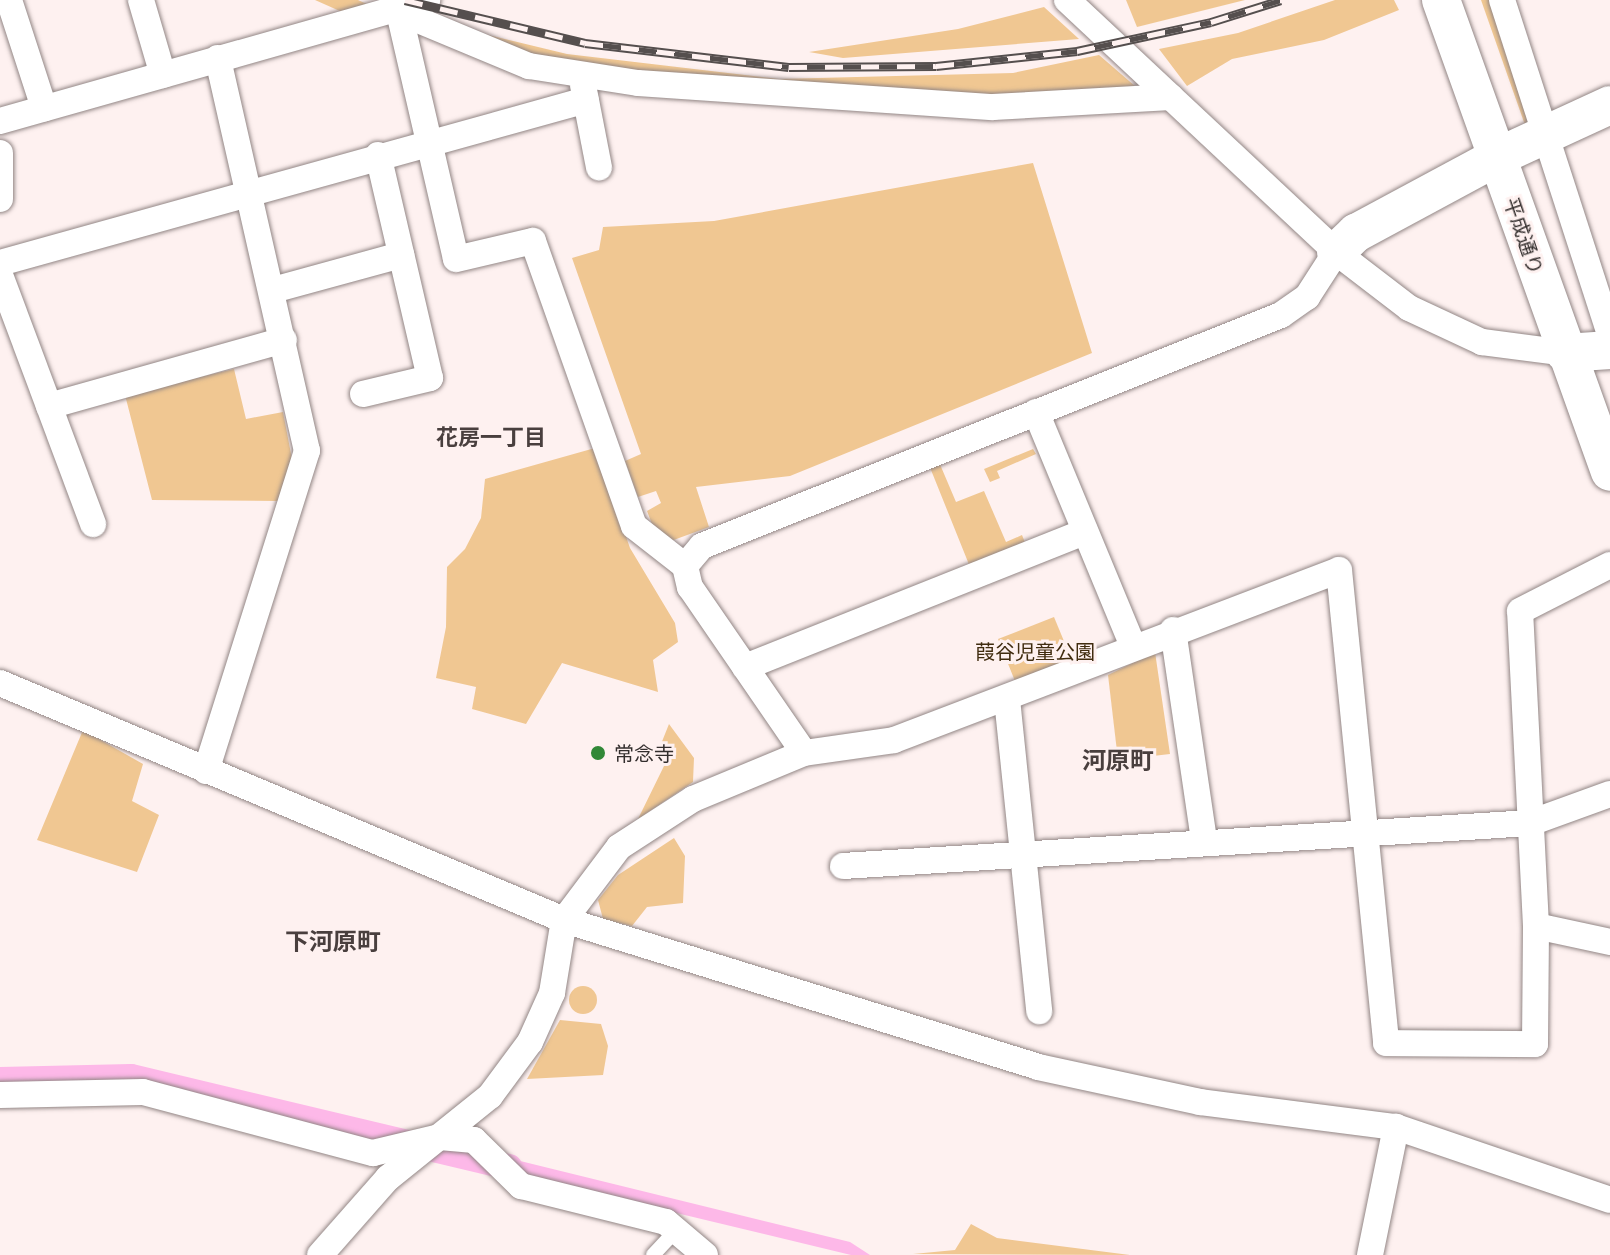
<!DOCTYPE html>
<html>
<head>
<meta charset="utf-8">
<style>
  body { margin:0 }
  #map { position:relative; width:1610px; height:1255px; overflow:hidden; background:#fef1f0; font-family:Barlow,"Noto Sans JP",sans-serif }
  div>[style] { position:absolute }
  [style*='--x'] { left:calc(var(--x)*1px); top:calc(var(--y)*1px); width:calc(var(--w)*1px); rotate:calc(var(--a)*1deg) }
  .green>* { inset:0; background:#f0c792 }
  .round { border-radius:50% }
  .water>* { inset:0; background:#fdb8e8 }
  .canal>* { height:26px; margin:-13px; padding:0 13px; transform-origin:13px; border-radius:13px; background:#fdb8e8 }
  .roads { filter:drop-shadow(0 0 2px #928685) drop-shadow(0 0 2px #928685) }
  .lane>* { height:14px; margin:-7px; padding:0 7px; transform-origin:7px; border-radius:7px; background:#fff }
  .street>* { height:26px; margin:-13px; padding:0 13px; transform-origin:13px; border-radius:13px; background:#fff }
  .secondary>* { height:38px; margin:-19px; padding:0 19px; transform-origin:19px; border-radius:19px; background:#fff }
  .rail>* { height:9px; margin-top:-4.5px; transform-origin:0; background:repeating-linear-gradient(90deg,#fef1f0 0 18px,#554f4e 0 36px); box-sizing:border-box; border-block:2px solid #554f4e }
  .dots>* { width:22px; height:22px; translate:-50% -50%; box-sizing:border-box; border:4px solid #fef1f0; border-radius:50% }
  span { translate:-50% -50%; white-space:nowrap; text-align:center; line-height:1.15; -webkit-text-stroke:6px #fef1f0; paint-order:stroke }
  .street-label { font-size:20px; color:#332e2d }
  .park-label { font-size:20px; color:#402c0f }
  .poi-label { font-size:20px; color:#332e2d }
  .left { translate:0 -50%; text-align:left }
  .neighbourhood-label { font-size:22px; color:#493f3e; font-weight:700 }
  .quarter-label { font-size:24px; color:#493f3e; font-weight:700 }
</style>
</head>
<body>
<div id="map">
  <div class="green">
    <i style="clip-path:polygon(315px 0,358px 0,369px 5px,342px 12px)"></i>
    <i style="clip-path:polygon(1126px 0,1245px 0,1137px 27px)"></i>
    <i style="clip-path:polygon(1335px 0,1394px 0,1399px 10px,1324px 40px,1232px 59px,1187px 86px,1159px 49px,1238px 33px)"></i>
    <i style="clip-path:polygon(1481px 0,1491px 0,1533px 122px,1525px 125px)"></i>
    <i style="clip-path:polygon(1044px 7px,1079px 39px,843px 58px,809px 52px,958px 29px)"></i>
    <i style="clip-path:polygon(455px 27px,567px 54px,779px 79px,1013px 73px,1099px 55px,1143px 93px,994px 100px,753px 87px,528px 56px)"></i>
    <i style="clip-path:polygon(1033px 163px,1092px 353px,790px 476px,696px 487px,709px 527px,660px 545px,647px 511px,661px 503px,656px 491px,638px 497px,625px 461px,641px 454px,572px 258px,599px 250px,603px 227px,714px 221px)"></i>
    <i style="clip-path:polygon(234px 369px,246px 419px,283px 412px,292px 459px,278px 501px,152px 500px,125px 395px)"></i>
    <i style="clip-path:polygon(595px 448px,630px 548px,675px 623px,678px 642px,653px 660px,658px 692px,562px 663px,526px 724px,472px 709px,476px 687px,436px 678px,446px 627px,447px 567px,465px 549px,481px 518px,485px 479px)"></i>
    <i style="clip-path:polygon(1033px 449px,1036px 454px,997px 471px,1000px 478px,990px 482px,984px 469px)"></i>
    <i style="clip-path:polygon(939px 462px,956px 502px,984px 491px,1006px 542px,1022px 535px,1026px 545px,970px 567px,929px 465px)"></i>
    <i style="clip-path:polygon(1054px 617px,1073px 663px,1017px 686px,998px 639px)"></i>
    <i style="clip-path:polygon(1155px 652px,1170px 754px,1118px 760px,1108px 675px)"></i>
    <i style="clip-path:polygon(669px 724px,694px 758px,693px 782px,638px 819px,664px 766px,661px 744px)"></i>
    <i style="clip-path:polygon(83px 730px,143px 764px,132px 801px,159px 815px,137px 872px,37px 840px)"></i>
    <i style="clip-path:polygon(674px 838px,685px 856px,683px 903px,647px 907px,632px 926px,603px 919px,598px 900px,618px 875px)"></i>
    <i class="round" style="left:569px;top:986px;width:28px;height:28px"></i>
    <i style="clip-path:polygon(560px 1020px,601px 1024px,608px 1046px,603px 1075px,527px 1079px)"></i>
    <i style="clip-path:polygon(971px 1224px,997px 1238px,1130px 1255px,913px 1254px,955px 1250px)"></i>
  </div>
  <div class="water">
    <i style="clip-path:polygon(508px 1158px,850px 1242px,870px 1255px,851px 1255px,518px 1175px)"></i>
  </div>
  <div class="canal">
    <i style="--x:0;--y:1080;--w:131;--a:-1.3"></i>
    <i style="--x:131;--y:1077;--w:389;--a:13.4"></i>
  </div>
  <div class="roads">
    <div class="lane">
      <i style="--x:653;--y:1255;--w:34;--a:-47"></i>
    </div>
    <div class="street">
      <i style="--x:9;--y:0;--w:114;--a:72"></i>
      <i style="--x:141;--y:0;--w:78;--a:73.7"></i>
      <i style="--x:1067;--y:0;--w:369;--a:43.1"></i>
      <i style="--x:1336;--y:252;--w:92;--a:37.5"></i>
      <i style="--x:1409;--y:308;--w:81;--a:25"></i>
      <i style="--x:1482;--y:342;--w:84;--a:7.5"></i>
      <i style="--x:1502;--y:0;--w:351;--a:72.1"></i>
      <i style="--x:399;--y:12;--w:253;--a:77"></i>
      <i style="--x:456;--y:259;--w:79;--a:-13.2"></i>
      <i style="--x:533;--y:241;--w:302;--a:70.5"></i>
      <i style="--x:634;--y:526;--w:65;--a:38.1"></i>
      <i style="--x:685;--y:566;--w:22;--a:77"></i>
      <i style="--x:690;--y:587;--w:201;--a:55.5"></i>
      <i style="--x:399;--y:12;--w:141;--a:22.6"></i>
      <i style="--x:529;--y:66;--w:110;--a:8.9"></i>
      <i style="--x:638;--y:83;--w:356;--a:3.9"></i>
      <i style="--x:993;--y:107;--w:178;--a:-3.2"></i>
      <i style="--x:583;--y:85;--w:84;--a:79"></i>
      <i style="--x:0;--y:121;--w:444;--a:-15.8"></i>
      <i style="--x:0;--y:153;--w:46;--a:90"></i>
      <i style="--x:0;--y:263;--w:608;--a:-15.54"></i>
      <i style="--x:0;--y:275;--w:266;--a:69.5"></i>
      <i style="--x:273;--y:290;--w:133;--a:-15.3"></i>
      <i style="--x:363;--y:394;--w:69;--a:-13.4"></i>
      <i style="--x:430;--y:378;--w:229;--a:-103.1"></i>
      <i style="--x:49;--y:406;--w:244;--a:-15.7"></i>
      <i style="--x:1036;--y:412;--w:253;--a:67.5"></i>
      <i style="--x:685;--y:566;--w:26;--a:-50"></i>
      <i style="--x:702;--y:546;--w:623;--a:-21.75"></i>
      <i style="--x:1281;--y:315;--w:32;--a:-35"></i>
      <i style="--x:1307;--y:297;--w:54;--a:-57.2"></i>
      <i style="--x:1173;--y:630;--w:213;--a:81.6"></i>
      <i style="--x:745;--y:667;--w:366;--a:-21.7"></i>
      <i style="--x:0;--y:683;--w:612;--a:22.79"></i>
      <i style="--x:564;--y:920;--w:496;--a:17.2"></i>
      <i style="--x:1038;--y:1067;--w:166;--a:12.2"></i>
      <i style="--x:1200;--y:1102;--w:198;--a:7.3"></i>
      <i style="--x:1396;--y:1127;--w:226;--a:18.8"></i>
      <i style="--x:1007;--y:699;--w:314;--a:84.1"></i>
      <i style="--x:206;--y:771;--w:336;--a:-72.5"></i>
      <i style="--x:307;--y:451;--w:403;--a:-102.8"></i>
      <i style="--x:843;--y:866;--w:688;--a:-3.58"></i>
      <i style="--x:1530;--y:823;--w:85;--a:-19.9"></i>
      <i style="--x:1536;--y:926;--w:76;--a:12.2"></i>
      <i style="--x:0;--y:1095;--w:143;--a:-1.2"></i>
      <i style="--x:143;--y:1092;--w:238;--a:14.9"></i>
      <i style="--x:373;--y:1153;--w:69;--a:-13.4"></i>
      <i style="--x:440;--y:1137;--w:34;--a:5"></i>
      <i style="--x:474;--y:1140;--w:66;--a:44.4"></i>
      <i style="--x:521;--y:1186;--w:149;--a:13.9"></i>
      <i style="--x:666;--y:1222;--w:51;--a:40.2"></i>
      <i style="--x:320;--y:1255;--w:103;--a:-48.6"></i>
      <i style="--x:388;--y:1178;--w:131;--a:-38.8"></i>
      <i style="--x:490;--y:1096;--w:67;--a:-53.5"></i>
      <i style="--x:530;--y:1042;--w:54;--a:-65.8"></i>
      <i style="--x:552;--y:993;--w:74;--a:-80.7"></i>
      <i style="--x:564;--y:920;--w:91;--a:-53"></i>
      <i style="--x:619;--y:847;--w:88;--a:-33"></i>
      <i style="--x:693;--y:799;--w:120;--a:-22.5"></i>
      <i style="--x:804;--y:753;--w:91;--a:-8.2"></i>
      <i style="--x:894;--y:740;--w:476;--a:-20.9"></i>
      <i style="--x:1339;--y:570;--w:475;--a:84.3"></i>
      <i style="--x:1386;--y:1043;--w:149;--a:0.4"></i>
      <i style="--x:1535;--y:1044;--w:118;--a:-89.5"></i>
      <i style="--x:1536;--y:926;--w:315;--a:-92.9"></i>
      <i style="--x:1520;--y:611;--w:101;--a:-27.1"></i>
      <i style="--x:1370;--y:1255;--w:131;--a:-78.5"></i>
    </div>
    <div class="secondary">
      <i style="--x:1441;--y:0;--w:501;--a:70.3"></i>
      <i style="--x:1336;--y:252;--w:28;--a:-44"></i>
      <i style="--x:1356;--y:233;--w:160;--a:-28.3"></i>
      <i style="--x:1497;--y:157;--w:124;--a:-24.7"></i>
      <i style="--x:1565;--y:353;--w:45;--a:-3.8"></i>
    </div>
  </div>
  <div class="rail">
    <i style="--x:405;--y:0;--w:185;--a:13.4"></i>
    <i style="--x:585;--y:43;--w:205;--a:6.7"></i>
    <i style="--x:789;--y:67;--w:147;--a:-0.4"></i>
    <i style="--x:936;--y:66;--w:142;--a:-6.1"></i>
    <i style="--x:1077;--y:51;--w:137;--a:-12.2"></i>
    <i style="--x:1211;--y:22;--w:73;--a:-17.4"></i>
  </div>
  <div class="dots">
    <i style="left:598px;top:753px;background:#318837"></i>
  </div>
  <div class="street-label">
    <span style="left:1524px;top:236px;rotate:71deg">平成通り</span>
  </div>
  <div class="park-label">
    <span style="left:1035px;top:651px">葭谷児童公園</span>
  </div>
  <div class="poi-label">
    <span class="left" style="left:614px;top:753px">常念寺</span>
  </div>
  <div class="neighbourhood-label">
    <span style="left:491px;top:437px">花房一丁目</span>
  </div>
  <div class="quarter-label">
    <span style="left:1118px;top:760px">河原町</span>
    <span style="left:333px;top:941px">下河原町</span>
  </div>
</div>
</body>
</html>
